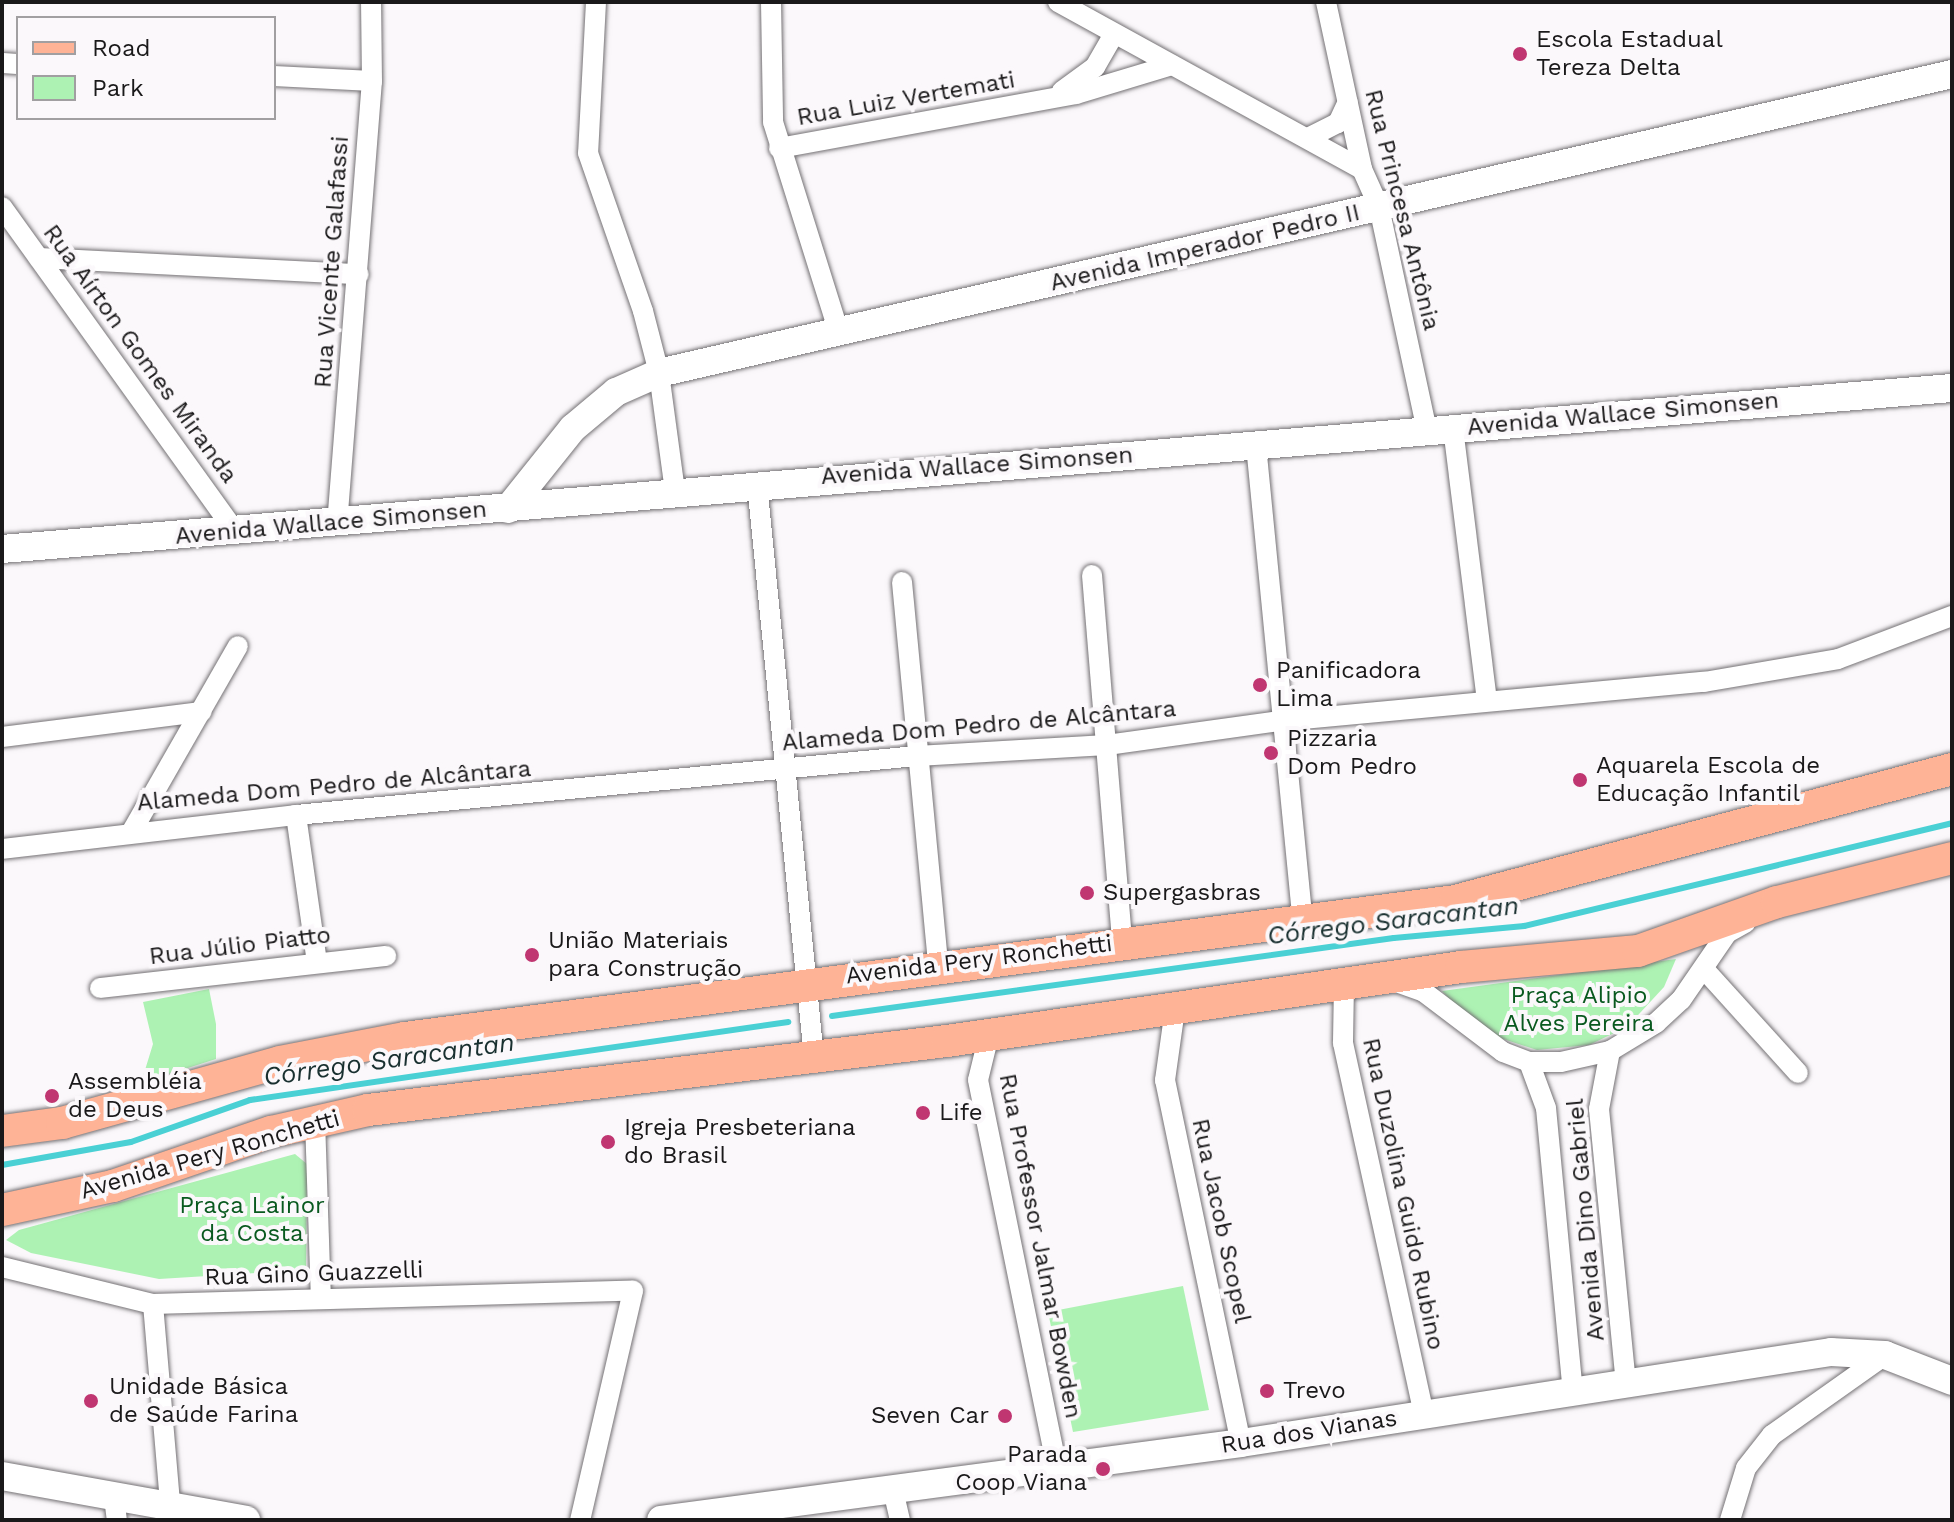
<!DOCTYPE html>
<html>
<head>
<meta charset="utf-8">
<style>
  body { margin:0 }
  #map { position:relative; width:1954px; height:1522px; overflow:hidden; background:#fbf8fb; font-family:"Work Sans",sans-serif }
  div>[style] { position:absolute }
  [style*='--x'] { left:calc(var(--x)*1px); top:calc(var(--y)*1px); width:calc(var(--w)*1px); rotate:calc(var(--a)*1deg) }
  .green>* { inset:0; background:#adf2b3 }
  .stream>* { height:6px; margin:-3px; padding:0 3px; transform-origin:3px; border-radius:3px; background:#4ad0d4 }
  .roads { filter:drop-shadow(0 0 2px #747174) drop-shadow(0 0 2px #747174) }
  .street>* { height:20px; margin:-10px; padding:0 10px; transform-origin:10px; border-radius:10px; background:#fff }
  .secondary>* { height:28px; margin:-14px; padding:0 14px; transform-origin:14px; border-radius:14px; background:#fff }
  .primary>* { height:32px; margin:-16px; padding:0 16px; transform-origin:16px; border-radius:16px; background:#feb396 }
  .dots>* { width:22px; height:22px; translate:-50% -50%; box-sizing:border-box; border:4px solid #fbf8fb; border-radius:50% }
  span { translate:-50% -50%; white-space:nowrap; text-align:center; line-height:1.15; -webkit-text-stroke:8px #fbf8fb; paint-order:stroke }
  .poi-label { font-size:24px; color:#1a191a }
  .left { translate:0 -50%; text-align:left }
  .right { translate:-100% -50%; text-align:right }
  .street-label { font-size:24px; color:#1a191a }
  .park-label { font-size:24px; color:#09591f }
  .water-label { font-size:26px; color:#193030; font-style:italic }
  .frame { position:absolute; inset:0; border:4px solid #1a191a; pointer-events:none }
  .legend { position:absolute; left:16px; top:16px; width:260px; height:104px; box-sizing:border-box; background:#fbf8fb; border:2px solid #a19fa1; margin:0; padding:10px 14px; list-style:none; font-size:24px; color:#1a191a }
  .legend li { display:flex; align-items:center; gap:16px; height:40px }
  .legend b { width:40px; border:2px solid #a19fa1 }
</style>
</head>
<body>
<div id="map">
  <div class="green">
    <i style="clip-path:polygon(1676px 959px,1664px 987px,1627px 1027px,1589px 1045px,1537px 1050px,1479px 1031px,1442px 991px)"></i>
    <i style="clip-path:polygon(209px 989px,216px 1024px,216px 1059px,141px 1083px,153px 1044px,143px 1002px)"></i>
    <i style="clip-path:polygon(295px 1154px,307px 1164px,306px 1270px,159px 1279px,31px 1253px,6px 1240px,19px 1230px)"></i>
    <i style="clip-path:polygon(1183px 1286px,1209px 1410px,1073px 1432px,1048px 1312px)"></i>
  </div>
  <div class="stream">
    <i style="--x:832;--y:1016;--w:567;--a:-7.9"></i>
    <i style="--x:1394;--y:938;--w:131;--a:-5.3"></i>
    <i style="--x:1524;--y:926;--w:440;--a:-13.5"></i>
    <i style="--x:2;--y:1165;--w:131;--a:-10.1"></i>
    <i style="--x:131;--y:1142;--w:126;--a:-19.4"></i>
    <i style="--x:250;--y:1100;--w:544;--a:-8.25"></i>
  </div>
  <div class="roads">
    <div class="street">
      <i style="--x:596;--y:2;--w:151;--a:93"></i>
      <i style="--x:588;--y:153;--w:167;--a:70.8"></i>
      <i style="--x:643;--y:311;--w:64;--a:75.5"></i>
      <i style="--x:659;--y:373;--w:120;--a:82.3"></i>
      <i style="--x:771;--y:2;--w:120;--a:89"></i>
      <i style="--x:773;--y:122;--w:221;--a:72.6"></i>
      <i style="--x:1058;--y:2;--w:347;--a:28.8"></i>
      <i style="--x:1326;--y:2;--w:171;--a:77.8"></i>
      <i style="--x:1362;--y:169;--w:42;--a:65.9"></i>
      <i style="--x:1379;--y:207;--w:228;--a:77.9"></i>
      <i style="--x:2;--y:63;--w:16;--a:4"></i>
      <i style="--x:274;--y:76;--w:98;--a:2.9"></i>
      <i style="--x:1062;--y:91;--w:41;--a:-36"></i>
      <i style="--x:1095;--y:67;--w:38;--a:-60"></i>
      <i style="--x:1308;--y:138;--w:34;--a:-27"></i>
      <i style="--x:1338;--y:123;--w:23;--a:-65"></i>
      <i style="--x:779;--y:148;--w:302;--a:-10.3"></i>
      <i style="--x:1076;--y:94;--w:100;--a:-16.8"></i>
      <i style="--x:2;--y:207;--w:399;--a:54.3"></i>
      <i style="--x:39;--y:258;--w:320;--a:2.9"></i>
      <i style="--x:1453;--y:428;--w:275;--a:82.9"></i>
      <i style="--x:1256;--y:445;--w:478;--a:84.4"></i>
      <i style="--x:757;--y:483;--w:578;--a:84.34"></i>
      <i style="--x:337;--y:525;--w:445;--a:-85.5"></i>
      <i style="--x:372;--y:81;--w:79;--a:-90.7"></i>
      <i style="--x:1092;--y:575;--w:369;--a:85.3"></i>
      <i style="--x:902;--y:582;--w:386;--a:84.6"></i>
      <i style="--x:2;--y:737;--w:201;--a:-7.2"></i>
      <i style="--x:296;--y:815;--w:149;--a:81.9"></i>
      <i style="--x:132;--y:831;--w:213;--a:-60.2"></i>
      <i style="--x:2;--y:849;--w:296;--a:-6.6"></i>
      <i style="--x:296;--y:815;--w:624;--a:-5.43"></i>
      <i style="--x:917;--y:756;--w:190;--a:-3.3"></i>
      <i style="--x:1107;--y:745;--w:175;--a:-7.9"></i>
      <i style="--x:1280;--y:721;--w:426;--a:-5.3"></i>
      <i style="--x:1704;--y:682;--w:136;--a:-9.7"></i>
      <i style="--x:1838;--y:659;--w:122;--a:-20.7"></i>
      <i style="--x:1704;--y:969;--w:140;--a:47.9"></i>
      <i style="--x:1394;--y:981;--w:32;--a:20"></i>
      <i style="--x:1424;--y:992;--w:99;--a:37.2"></i>
      <i style="--x:1503;--y:1052;--w:28;--a:21"></i>
      <i style="--x:1529;--y:1062;--w:32;--a:0"></i>
      <i style="--x:1561;--y:1062;--w:50;--a:-12.7"></i>
      <i style="--x:1610;--y:1051;--w:54;--a:-31.3"></i>
      <i style="--x:1656;--y:1023;--w:34;--a:-43"></i>
      <i style="--x:1681;--y:1000;--w:81;--a:-55.5"></i>
      <i style="--x:1727;--y:933;--w:21;--a:-29"></i>
      <i style="--x:1344;--y:984;--w:59;--a:91"></i>
      <i style="--x:1343;--y:1043;--w:381;--a:77.7"></i>
      <i style="--x:100;--y:988;--w:288;--a:-6.4"></i>
      <i style="--x:1175;--y:1009;--w:72;--a:98"></i>
      <i style="--x:1165;--y:1080;--w:371;--a:78.2"></i>
      <i style="--x:989;--y:1035;--w:46;--a:103.7"></i>
      <i style="--x:978;--y:1080;--w:396;--a:78.5"></i>
      <i style="--x:1610;--y:1051;--w:59;--a:100.7"></i>
      <i style="--x:1599;--y:1109;--w:277;--a:84.4"></i>
      <i style="--x:1529;--y:1062;--w:49;--a:69.7"></i>
      <i style="--x:1546;--y:1108;--w:286;--a:84.6"></i>
      <i style="--x:315;--y:1120;--w:179;--a:88.1"></i>
      <i style="--x:2;--y:1267;--w:155;--a:13.8"></i>
      <i style="--x:153;--y:1304;--w:480;--a:-1.6"></i>
      <i style="--x:633;--y:1291;--w:235;--a:103"></i>
      <i style="--x:153;--y:1304;--w:201;--a:85.1"></i>
      <i style="--x:893;--y:1490;--w:31;--a:77"></i>
      <i style="--x:114;--y:1497;--w:23;--a:83"></i>
      <i style="--x:1730;--y:1520;--w:54;--a:-72.9"></i>
      <i style="--x:1746;--y:1468;--w:42;--a:-51.8"></i>
      <i style="--x:1772;--y:1435;--w:138;--a:-35.3"></i>
    </div>
    <div class="secondary">
      <i style="--x:508;--y:509;--w:104;--a:-51.3"></i>
      <i style="--x:573;--y:428;--w:56;--a:-39.9"></i>
      <i style="--x:616;--y:392;--w:47;--a:-23.8"></i>
      <i style="--x:659;--y:373;--w:1327;--a:-13.02"></i>
      <i style="--x:2;--y:549;--w:1957;--a:-4.72"></i>
      <i style="--x:2;--y:1476;--w:248;--a:10.2"></i>
      <i style="--x:661;--y:1520;--w:585;--a:-7.56"></i>
      <i style="--x:1241;--y:1443;--w:597;--a:-8.77"></i>
      <i style="--x:1831;--y:1352;--w:54;--a:3.2"></i>
      <i style="--x:1885;--y:1355;--w:72;--a:21.2"></i>
    </div>
    <div class="primary">
      <i style="--x:2;--y:1131;--w:61;--a:-7.6"></i>
      <i style="--x:62;--y:1123;--w:226;--a:-15.6"></i>
      <i style="--x:280;--y:1062;--w:127;--a:-10.9"></i>
      <i style="--x:405;--y:1038;--w:1059;--a:-7.43"></i>
      <i style="--x:1455;--y:901;--w:514;--a:-14.87"></i>
      <i style="--x:2;--y:1210;--w:114;--a:-12.2"></i>
      <i style="--x:113;--y:1186;--w:167;--a:-18.9"></i>
      <i style="--x:271;--y:1132;--w:99;--a:-12.8"></i>
      <i style="--x:368;--y:1110;--w:583;--a:-6.8"></i>
      <i style="--x:947;--y:1041;--w:519;--a:-8.19"></i>
      <i style="--x:1461;--y:967;--w:178;--a:-5.2"></i>
      <i style="--x:1638;--y:951;--w:147;--a:-19.4"></i>
      <i style="--x:1777;--y:902;--w:180;--a:-14.1"></i>
    </div>
  </div>
  <div class="dots">
    <i style="left:1520px;top:54px;background:#c03671"></i>
    <i style="left:1260px;top:685px;background:#c03671"></i>
    <i style="left:1271px;top:753px;background:#c03671"></i>
    <i style="left:1580px;top:780px;background:#c03671"></i>
    <i style="left:1087px;top:893px;background:#c03671"></i>
    <i style="left:532px;top:955px;background:#c03671"></i>
    <i style="left:52px;top:1096px;background:#c03671"></i>
    <i style="left:923px;top:1113px;background:#c03671"></i>
    <i style="left:608px;top:1142px;background:#c03671"></i>
    <i style="left:1267px;top:1391px;background:#c03671"></i>
    <i style="left:91px;top:1401px;background:#c03671"></i>
    <i style="left:1005px;top:1416px;background:#c03671"></i>
    <i style="left:1103px;top:1469px;background:#c03671"></i>
  </div>
  <div class="poi-label">
    <span class="left" style="left:1536px;top:54px">Escola Estadual<br>Tereza Delta</span>
    <span class="left" style="left:1276px;top:685px">Panificadora<br>Lima</span>
    <span class="left" style="left:1287px;top:753px">Pizzaria<br>Dom Pedro</span>
    <span class="left" style="left:1596px;top:780px">Aquarela Escola de<br>Educação Infantil</span>
    <span class="left" style="left:1103px;top:893px">Supergasbras</span>
    <span class="left" style="left:548px;top:955px">União Materiais<br>para Construção</span>
    <span class="left" style="left:68px;top:1096px">Assembléia<br>de Deus</span>
    <span class="left" style="left:939px;top:1113px">Life</span>
    <span class="left" style="left:624px;top:1142px">Igreja Presbeteriana<br>do Brasil</span>
    <span class="left" style="left:109px;top:1401px">Unidade Básica<br>de Saúde Farina</span>
    <span class="left" style="left:1283px;top:1391px">Trevo</span>
    <span class="right" style="left:989px;top:1416px">Seven Car</span>
    <span class="right" style="left:1087px;top:1469px">Parada<br>Coop Viana</span>
  </div>
  <div class="street-label">
    <span style="left:906px;top:99px;rotate:-10deg">Rua Luiz Vertemati</span>
    <span style="left:1402px;top:210px;rotate:76deg">Rua Princesa Antônia</span>
    <span style="left:1205px;top:248px;rotate:-13deg">Avenida Imperador Pedro II</span>
    <span style="left:332px;top:262px;rotate:-86deg">Rua Vicente Galafassi</span>
    <span style="left:140px;top:354px;rotate:54deg">Rua Aírton Gomes Miranda</span>
    <span style="left:1623px;top:414px;rotate:-5deg">Avenida Wallace Simonsen</span>
    <span style="left:977px;top:466px;rotate:-4deg">Avenida Wallace Simonsen</span>
    <span style="left:331px;top:523px;rotate:-5deg">Avenida Wallace Simonsen</span>
    <span style="left:979px;top:726px;rotate:-5deg">Alameda Dom Pedro de Alcântara</span>
    <span style="left:334px;top:786px;rotate:-5deg">Alameda Dom Pedro de Alcântara</span>
    <span style="left:240px;top:946px;rotate:-7deg">Rua Júlio Piatto</span>
    <span style="left:979px;top:960px;rotate:-7deg">Avenida Pery Ronchetti</span>
    <span style="left:210px;top:1155px;rotate:-16deg">Avenida Pery Ronchetti</span>
    <span style="left:1403px;top:1194px;rotate:78deg">Rua Duzolina Guido Rubino</span>
    <span style="left:1586px;top:1220px;rotate:-95deg">Avenida Dino Gabriel</span>
    <span style="left:1221px;top:1221px;rotate:78deg">Rua Jacob Scopel</span>
    <span style="left:1040px;top:1246px;rotate:79deg">Rua Professor Jalmar Bowden</span>
    <span style="left:314px;top:1274px;rotate:-2deg">Rua Gino Guazzelli</span>
    <span style="left:1309px;top:1432px;rotate:-9deg">Rua dos Vianas</span>
  </div>
  <div class="park-label">
    <span style="left:1579px;top:1010px">Praça Alipio<br>Alves Pereira</span>
    <span style="left:252px;top:1220px">Praça Lainor<br>da Costa</span>
  </div>
  <div class="water-label">
    <span style="left:1393px;top:921px;rotate:-7deg">Córrego Saracantan</span>
    <span style="left:389px;top:1060px;rotate:-8deg">Córrego Saracantan</span>
  </div>
  <div class="frame"></div>
  <ul class="legend">
  <li><b style="height:10px;background:#feb396"></b>Road</li>
  <li><b style="height:22px;background:#adf2b3"></b>Park</li>
  </ul>
</div>
</body>
</html>
